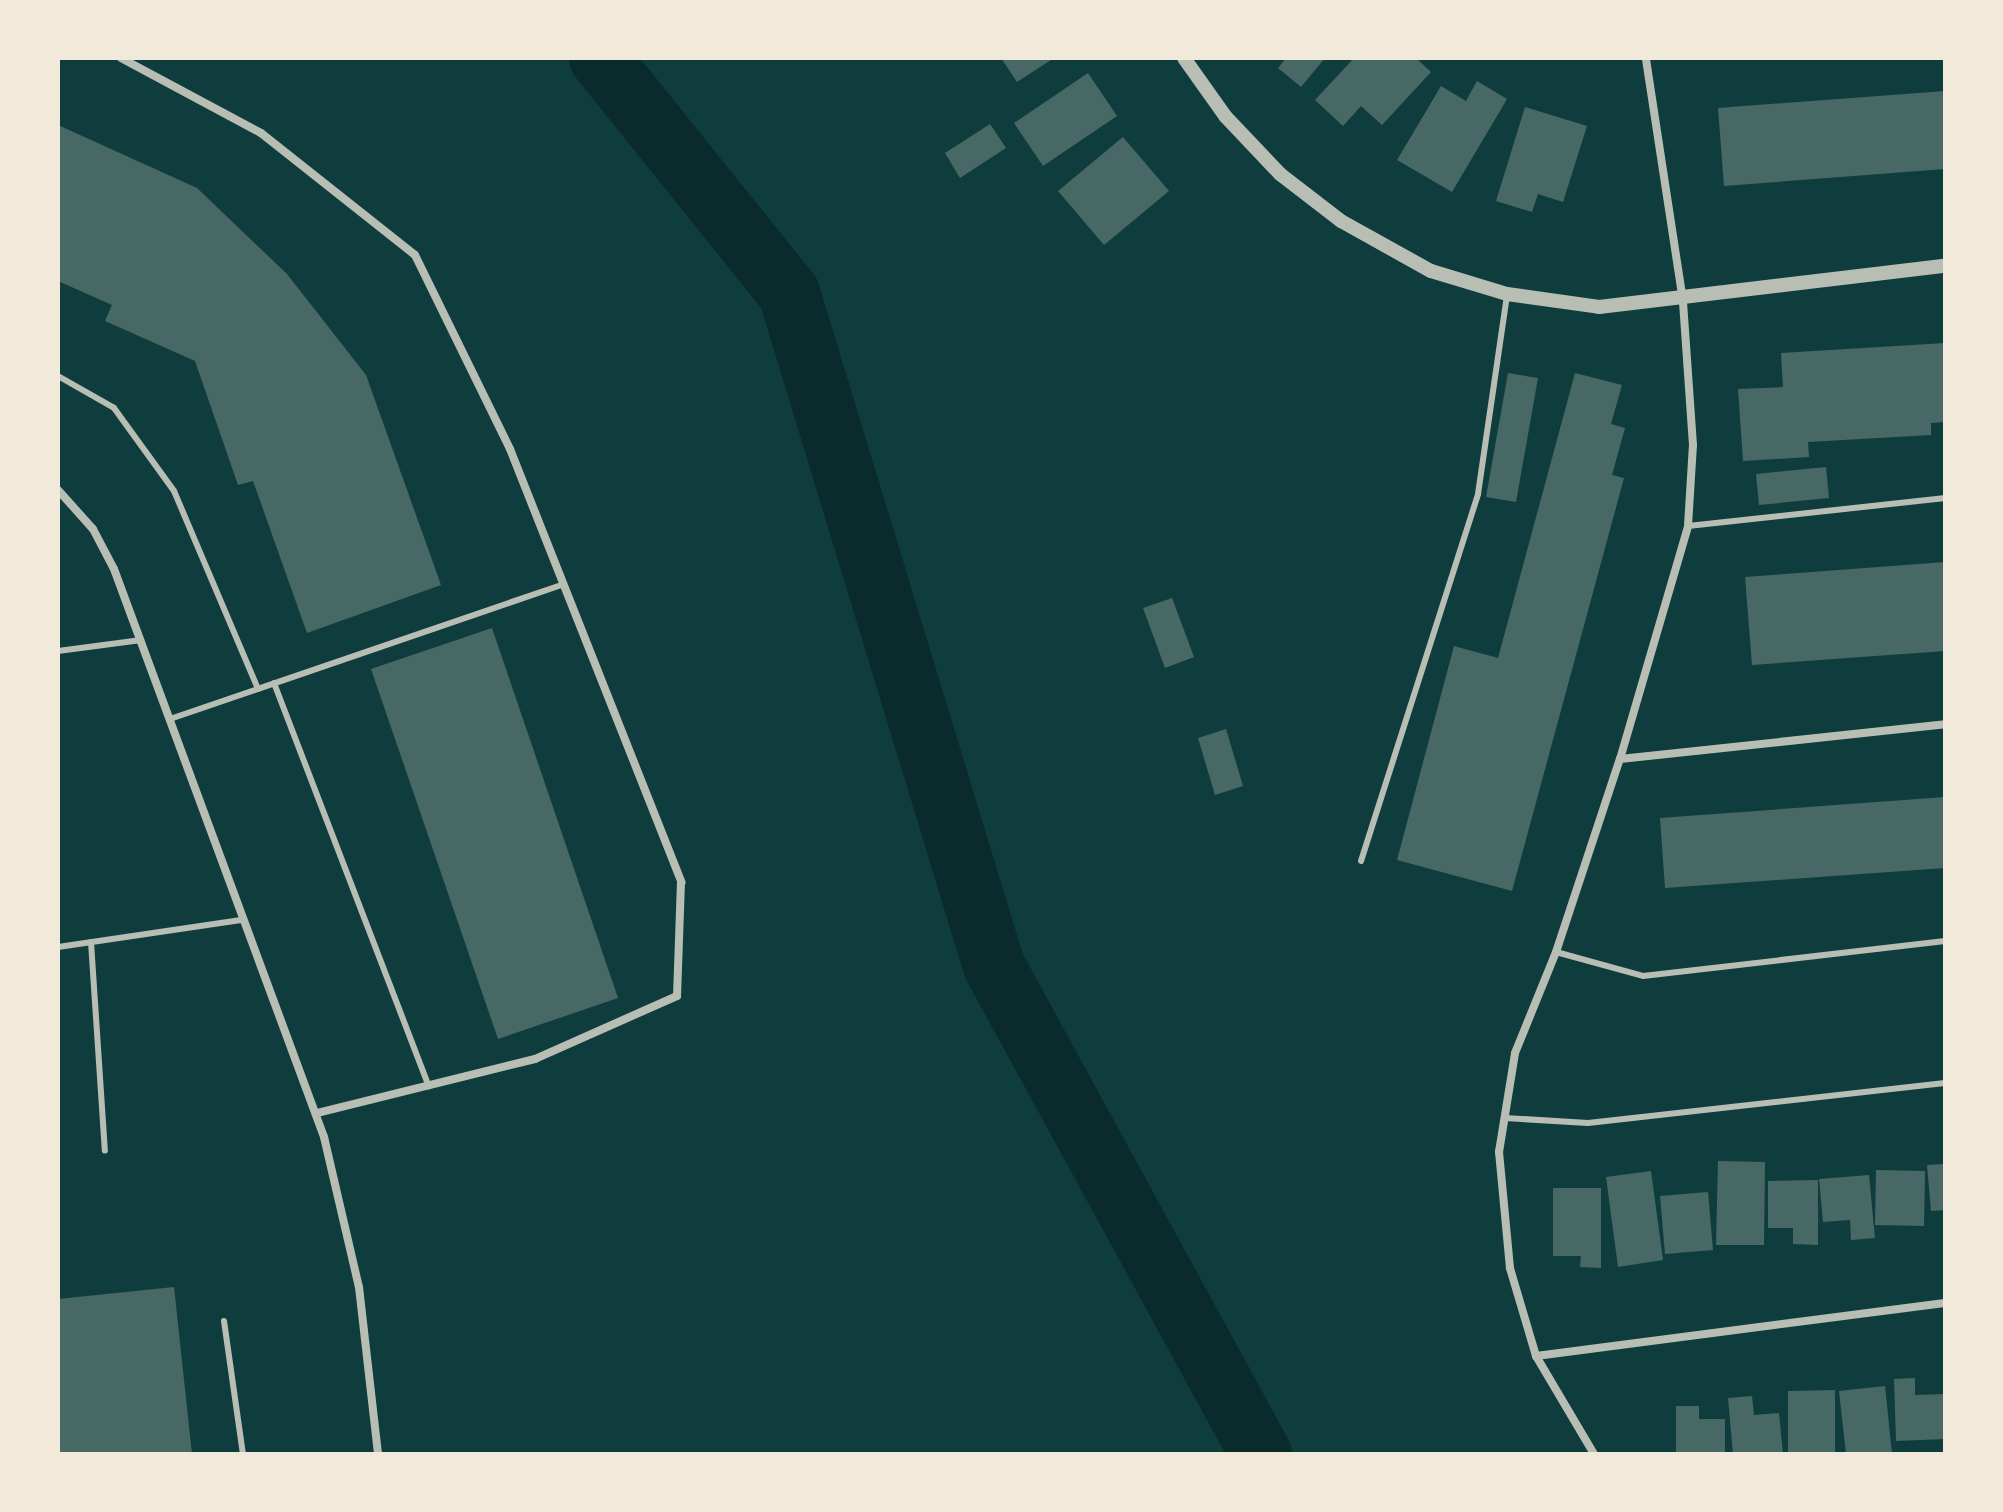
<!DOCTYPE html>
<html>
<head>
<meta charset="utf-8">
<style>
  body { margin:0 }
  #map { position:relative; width:2003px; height:1512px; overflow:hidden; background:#0f3d3e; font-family:Quicksand,sans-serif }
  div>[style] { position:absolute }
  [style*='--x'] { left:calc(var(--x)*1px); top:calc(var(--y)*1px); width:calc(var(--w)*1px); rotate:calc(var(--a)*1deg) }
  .river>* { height:62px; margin:-31px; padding:0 31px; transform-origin:31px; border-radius:31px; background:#0a2a2b }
  .building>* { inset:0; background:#486865 }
  .service>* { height:6px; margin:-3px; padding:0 3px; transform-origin:3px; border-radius:3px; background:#b8beb3 }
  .minor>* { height:8px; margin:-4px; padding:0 4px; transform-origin:4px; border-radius:4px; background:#b8beb3 }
  .tertiary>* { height:14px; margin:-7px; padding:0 7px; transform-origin:7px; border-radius:7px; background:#b8beb3 }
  span { translate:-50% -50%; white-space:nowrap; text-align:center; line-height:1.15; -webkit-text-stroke:6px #f1e9da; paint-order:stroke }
  .frame { position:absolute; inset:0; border:60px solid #f1e9da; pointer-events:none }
</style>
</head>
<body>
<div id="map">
  <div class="river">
    <i style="--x:600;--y:58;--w:302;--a:51.2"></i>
    <i style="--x:789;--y:293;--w:704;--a:73.06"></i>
    <i style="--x:994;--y:966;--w:556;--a:61.32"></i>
  </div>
  <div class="building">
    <i style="clip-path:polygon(1001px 58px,1054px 58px,1017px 82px)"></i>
    <i style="clip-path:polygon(1286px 58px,1325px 58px,1301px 87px,1278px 68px)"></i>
    <i style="clip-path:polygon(1354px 58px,1416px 58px,1431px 72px,1382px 125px,1361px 106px,1343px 126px,1315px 100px)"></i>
    <i style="clip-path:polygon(1088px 73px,1117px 116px,1043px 166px,1014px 123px)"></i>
    <i style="clip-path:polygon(1477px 81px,1507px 99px,1452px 192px,1397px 160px,1441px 86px,1466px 101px)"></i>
    <i style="clip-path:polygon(1945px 91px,1945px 169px,1724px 186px,1718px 108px)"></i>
    <i style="clip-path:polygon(1525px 107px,1587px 126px,1563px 202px,1538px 194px,1532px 212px,1496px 201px)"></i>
    <i style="clip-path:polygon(990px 124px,1006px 148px,960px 178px,945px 153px)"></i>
    <i style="clip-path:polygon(58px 125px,197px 188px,287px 274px,366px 375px,441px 585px,307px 633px,253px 481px,238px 485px,195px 361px,105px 321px,112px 305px,58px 281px)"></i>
    <i style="clip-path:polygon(1123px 137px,1169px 191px,1104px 245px,1058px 191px)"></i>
    <i style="clip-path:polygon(1945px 343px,1945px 422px,1931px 423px,1931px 435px,1808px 442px,1809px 457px,1743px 461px,1738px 389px,1783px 387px,1781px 353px)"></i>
    <i style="clip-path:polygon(1508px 373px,1538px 378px,1516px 502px,1486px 497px)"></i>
    <i style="clip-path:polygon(1575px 373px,1622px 385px,1611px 424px,1625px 428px,1612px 475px,1624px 478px,1512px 891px,1397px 860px,1454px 646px,1498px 658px)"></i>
    <i style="clip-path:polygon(1826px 467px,1829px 498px,1759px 505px,1756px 474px)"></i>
    <i style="clip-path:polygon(1945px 562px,1945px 651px,1752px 665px,1745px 577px)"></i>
    <i style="clip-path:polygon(1172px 598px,1194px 657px,1165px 668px,1143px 608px)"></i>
    <i style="clip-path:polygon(492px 628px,618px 998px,498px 1039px,371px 669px)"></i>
    <i style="clip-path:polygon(1226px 729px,1243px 786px,1215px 795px,1198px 738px)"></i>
    <i style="clip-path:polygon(1945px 797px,1945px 868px,1665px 888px,1660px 818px)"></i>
    <i style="clip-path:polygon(1718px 1161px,1765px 1162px,1764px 1245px,1716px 1245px)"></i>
    <i style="clip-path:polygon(1945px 1164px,1945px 1210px,1931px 1211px,1927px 1165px)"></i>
    <i style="clip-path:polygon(1876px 1170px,1925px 1171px,1924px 1226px,1875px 1225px)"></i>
    <i style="clip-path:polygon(1651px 1171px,1663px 1260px,1618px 1267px,1606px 1177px)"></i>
    <i style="clip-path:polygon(1869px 1175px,1875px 1238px,1851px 1240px,1850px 1220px,1823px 1222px,1819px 1179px)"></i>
    <i style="clip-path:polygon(1818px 1180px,1818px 1245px,1793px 1244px,1793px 1228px,1768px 1228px,1768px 1181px)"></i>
    <i style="clip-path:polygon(1553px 1188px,1601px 1188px,1601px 1268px,1580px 1267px,1581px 1256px,1553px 1256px)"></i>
    <i style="clip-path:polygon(1708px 1192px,1713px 1250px,1665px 1254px,1660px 1196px)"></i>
    <i style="clip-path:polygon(174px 1287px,192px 1454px,58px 1454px,58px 1299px)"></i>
    <i style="clip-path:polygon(1915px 1378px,1915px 1395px,1943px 1394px,1945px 1439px,1896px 1441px,1894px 1379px)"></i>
    <i style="clip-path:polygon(1885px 1386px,1892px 1454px,1846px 1454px,1839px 1391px)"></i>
    <i style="clip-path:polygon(1835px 1390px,1835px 1454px,1788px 1454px,1788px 1391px)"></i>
    <i style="clip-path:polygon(1752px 1396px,1754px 1415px,1779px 1413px,1783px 1454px,1733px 1454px,1728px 1398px)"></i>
    <i style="clip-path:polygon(1676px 1406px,1699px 1406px,1699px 1419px,1725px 1419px,1725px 1454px,1676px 1454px)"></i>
  </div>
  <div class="service">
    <i style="--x:58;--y:376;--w:64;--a:29.7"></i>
    <i style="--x:114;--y:408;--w:102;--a:54.1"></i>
    <i style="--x:174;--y:491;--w:215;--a:67"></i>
    <i style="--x:1688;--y:526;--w:259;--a:-6.2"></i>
    <i style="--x:58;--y:651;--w:84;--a:-7.5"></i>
    <i style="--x:274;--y:683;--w:432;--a:69"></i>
    <i style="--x:170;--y:719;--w:416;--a:-18.9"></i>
    <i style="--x:1361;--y:861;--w:385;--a:-72.3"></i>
    <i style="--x:1478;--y:494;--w:202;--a:-81.7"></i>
    <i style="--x:91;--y:942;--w:209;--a:86.2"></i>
    <i style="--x:58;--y:947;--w:185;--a:-8.4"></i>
    <i style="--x:1556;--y:952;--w:90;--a:15.4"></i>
    <i style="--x:1643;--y:976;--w:304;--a:-6.6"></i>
    <i style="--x:1505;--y:1118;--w:83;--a:3.4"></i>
    <i style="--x:1588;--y:1123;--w:359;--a:-6.4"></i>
    <i style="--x:224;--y:1321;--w:134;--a:81.9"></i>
  </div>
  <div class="minor">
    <i style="--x:121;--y:58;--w:159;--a:28.2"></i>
    <i style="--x:261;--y:133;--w:196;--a:38.4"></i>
    <i style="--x:415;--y:255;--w:216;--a:63.9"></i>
    <i style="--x:510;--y:449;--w:466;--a:68.4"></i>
    <i style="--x:681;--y:882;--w:114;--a:92"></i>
    <i style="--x:677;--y:996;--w:155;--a:156.1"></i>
    <i style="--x:535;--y:1059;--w:226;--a:166.1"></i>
    <i style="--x:58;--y:490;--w:52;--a:48.1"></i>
    <i style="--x:93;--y:529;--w:45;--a:62.3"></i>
    <i style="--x:114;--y:569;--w:606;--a:69.71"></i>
    <i style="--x:324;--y:1137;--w:154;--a:76.9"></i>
    <i style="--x:359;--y:1287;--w:168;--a:83.5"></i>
    <i style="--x:1620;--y:759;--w:327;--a:-6.1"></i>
    <i style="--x:1536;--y:1356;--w:412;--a:-7.4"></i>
    <i style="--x:1594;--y:1454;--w:114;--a:-120.6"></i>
    <i style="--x:1536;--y:1356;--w:92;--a:-106.5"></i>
    <i style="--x:1510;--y:1268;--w:117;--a:-95.4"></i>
    <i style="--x:1499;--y:1152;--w:100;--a:-80.8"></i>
    <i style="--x:1515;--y:1053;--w:109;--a:-67.9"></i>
    <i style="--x:1556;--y:952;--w:203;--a:-71.7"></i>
    <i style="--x:1620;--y:759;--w:243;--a:-73.7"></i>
    <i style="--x:1688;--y:526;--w:81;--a:-86.5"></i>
    <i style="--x:1693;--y:445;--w:144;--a:-94"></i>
    <i style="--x:1683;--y:301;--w:246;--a:-98.7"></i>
  </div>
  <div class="tertiary">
    <i style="--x:1184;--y:58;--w:72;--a:54.6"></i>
    <i style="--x:1226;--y:117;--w:79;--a:46.5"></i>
    <i style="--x:1280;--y:174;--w:77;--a:37.6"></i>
    <i style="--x:1341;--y:221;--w:103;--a:29.1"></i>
    <i style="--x:1431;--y:271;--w:79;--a:16.8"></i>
    <i style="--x:1507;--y:294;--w:93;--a:8"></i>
    <i style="--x:1599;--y:307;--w:348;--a:-6.8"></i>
  </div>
  <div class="frame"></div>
</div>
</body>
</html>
